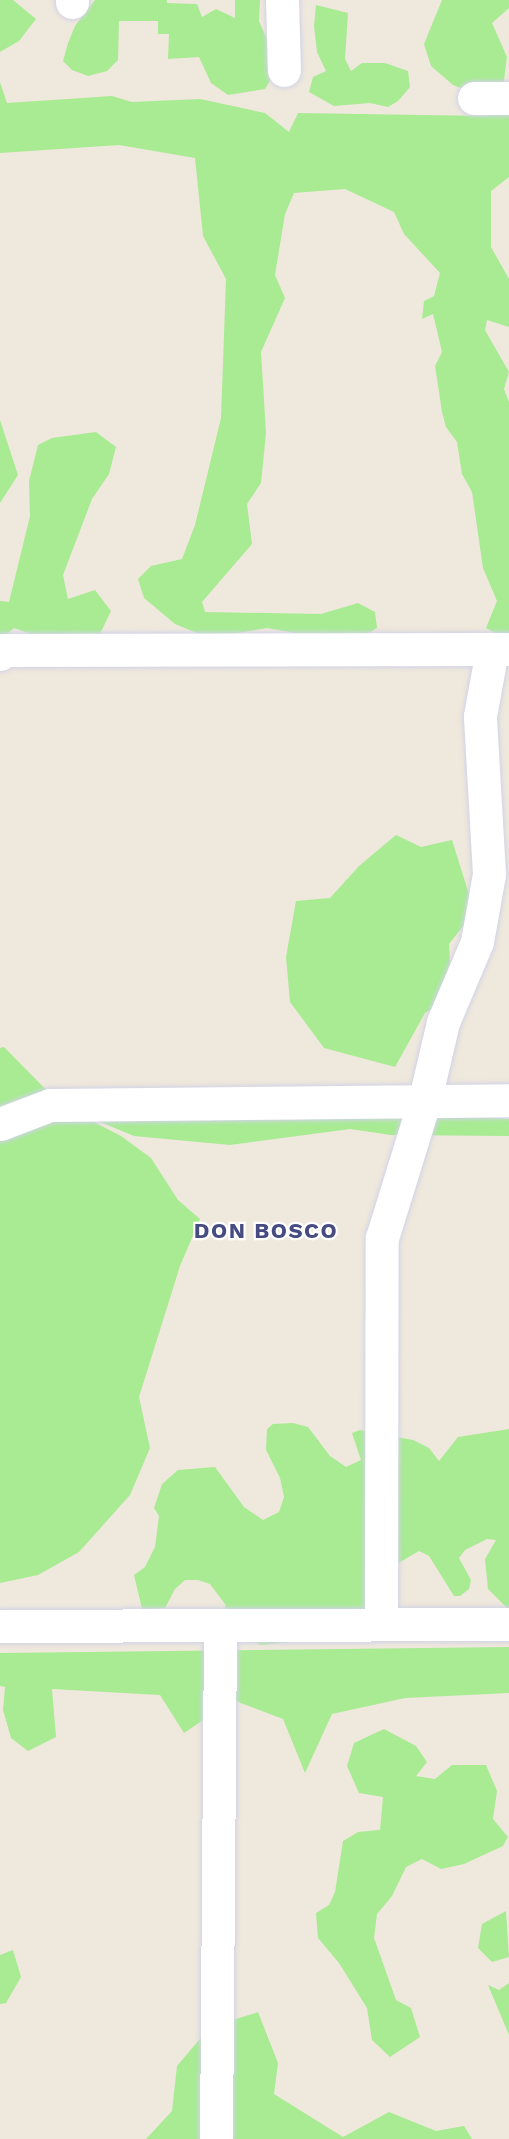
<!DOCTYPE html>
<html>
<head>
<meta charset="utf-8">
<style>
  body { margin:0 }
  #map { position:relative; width:509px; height:2139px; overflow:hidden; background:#efe8dc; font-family:"Work Sans",sans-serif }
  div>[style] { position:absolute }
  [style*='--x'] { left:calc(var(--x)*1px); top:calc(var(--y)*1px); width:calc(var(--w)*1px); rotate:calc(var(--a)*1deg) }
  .green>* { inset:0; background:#a8eb93 }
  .roads { filter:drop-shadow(0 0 2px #d1d3e6) drop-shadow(0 0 2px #d1d3e6) }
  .minor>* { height:33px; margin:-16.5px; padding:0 16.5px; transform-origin:16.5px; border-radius:16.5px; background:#fff }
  span { translate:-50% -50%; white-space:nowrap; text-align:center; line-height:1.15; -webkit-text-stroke:4.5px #fff; paint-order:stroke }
  .district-label { font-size:22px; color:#464b81; font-weight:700; letter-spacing:1.5px }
</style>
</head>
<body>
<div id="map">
  <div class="green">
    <i style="clip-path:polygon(0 0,13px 0,36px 19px,19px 41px,0 52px)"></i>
    <i style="clip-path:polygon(95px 0,167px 0,167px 3px,197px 4px,202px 17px,216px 9px,235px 18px,235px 0,260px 0,259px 21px,272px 51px,271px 79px,265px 89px,228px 95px,211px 83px,199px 57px,168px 59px,169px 34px,158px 34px,158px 21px,119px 21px,118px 60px,107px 71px,88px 76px,72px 70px,63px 61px,68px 43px,75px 26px)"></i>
    <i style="clip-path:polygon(442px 0,509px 0,509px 8px,492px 23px,507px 57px,501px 103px,453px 85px,431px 66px,424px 44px)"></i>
    <i style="clip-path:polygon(316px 5px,348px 13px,345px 59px,351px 71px,362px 63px,385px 63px,408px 71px,410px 87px,398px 101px,388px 107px,370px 103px,334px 106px,309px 92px,313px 77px,326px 71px,317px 52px,314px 26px)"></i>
    <i style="clip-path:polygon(0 82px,7px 103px,112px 96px,132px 102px,200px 99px,265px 113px,289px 132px,298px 113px,486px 116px,509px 108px,509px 177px,491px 191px,491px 247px,509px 279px,509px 327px,487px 320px,485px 330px,509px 372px,504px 389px,509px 402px,509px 641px,486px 628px,497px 601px,483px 568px,472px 492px,462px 474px,457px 442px,446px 427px,442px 412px,435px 366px,442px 352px,433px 314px,422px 319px,424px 301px,434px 296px,440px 273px,404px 234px,394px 212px,345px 189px,294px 193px,285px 214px,275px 275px,285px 298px,261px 352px,266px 433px,261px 483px,247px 504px,252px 544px,202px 602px,205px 612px,321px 614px,358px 603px,375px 612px,377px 628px,352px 643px,267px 628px,209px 638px,175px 624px,144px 598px,138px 579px,151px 566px,182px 559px,195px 525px,221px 418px,226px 279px,203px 236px,195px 158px,119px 145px,0 153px)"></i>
    <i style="clip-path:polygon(0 420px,18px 475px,0 503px)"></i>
    <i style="clip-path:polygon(96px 432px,116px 447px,109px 474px,92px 499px,63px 575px,68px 599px,95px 590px,111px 611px,100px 634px,54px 642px,14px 628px,0 640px,0 601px,9px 602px,30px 516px,29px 481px,38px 445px,52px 438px)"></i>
    <i style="clip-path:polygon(396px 835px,421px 847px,452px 840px,472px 904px,464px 925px,449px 944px,452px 998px,425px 1013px,395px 1067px,324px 1048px,290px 1002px,286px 957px,296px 901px,330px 898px,359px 866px)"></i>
    <i style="clip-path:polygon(4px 1047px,61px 1105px,121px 1136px,151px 1158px,178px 1200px,200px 1219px,180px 1266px,139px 1397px,150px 1448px,130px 1495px,79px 1552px,38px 1575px,0 1583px,0 1048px)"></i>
    <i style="clip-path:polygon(146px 1111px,294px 1120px,425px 1113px,509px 1119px,509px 1136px,391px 1135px,350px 1129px,230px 1145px,134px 1136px,93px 1119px)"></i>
    <i style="clip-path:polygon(293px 1423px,308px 1427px,330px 1456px,346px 1467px,361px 1460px,352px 1433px,360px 1430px,413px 1440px,429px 1448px,439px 1461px,458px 1437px,509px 1429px,509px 1610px,488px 1589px,485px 1559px,496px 1540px,487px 1539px,465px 1550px,459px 1558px,471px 1580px,469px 1589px,460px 1596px,454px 1596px,429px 1556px,419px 1551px,390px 1568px,374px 1601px,337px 1637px,261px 1645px,229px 1630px,225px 1604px,210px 1584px,198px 1580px,185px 1580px,175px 1589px,165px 1608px,142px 1609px,134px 1575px,145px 1567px,155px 1547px,159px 1516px,154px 1508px,162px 1484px,178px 1470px,215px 1467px,244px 1507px,263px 1520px,279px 1512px,284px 1497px,280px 1478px,266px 1450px,267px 1429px,273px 1424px)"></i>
    <i style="clip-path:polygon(509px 1647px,509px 1693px,405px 1698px,332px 1714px,305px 1773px,283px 1719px,233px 1700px,184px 1733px,160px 1695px,52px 1689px,56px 1737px,28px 1751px,11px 1738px,3px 1710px,5px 1687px,0 1686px,0 1653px)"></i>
    <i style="clip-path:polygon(384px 1729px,416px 1746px,427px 1762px,416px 1776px,435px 1779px,452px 1765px,486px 1765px,497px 1791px,493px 1819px,508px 1837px,503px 1846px,464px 1864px,441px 1869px,422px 1859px,406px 1867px,392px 1896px,377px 1914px,374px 1938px,396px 2000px,411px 2008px,420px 2037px,390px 2057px,372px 2040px,367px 2008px,339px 1963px,318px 1938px,316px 1913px,329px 1905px,335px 1892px,343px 1841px,358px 1832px,380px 1830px,383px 1797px,359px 1793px,347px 1766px,354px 1743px)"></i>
    <i style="clip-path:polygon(506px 1911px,509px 1957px,492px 1962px,478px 1948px,482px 1924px)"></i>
    <i style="clip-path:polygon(13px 1950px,21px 1977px,6px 2003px,0 2004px,0 1955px)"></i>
    <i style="clip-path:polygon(509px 1983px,509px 2035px,488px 1985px,499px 1990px)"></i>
    <i style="clip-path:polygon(258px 2012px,278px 2063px,274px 2094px,343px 2137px,389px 2112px,436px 2131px,464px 2126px,472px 2139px,146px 2139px,172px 2111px,177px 2066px,210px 2027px)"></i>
  </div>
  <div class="roads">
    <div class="minor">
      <i style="--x:72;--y:0;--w:2;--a:90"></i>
      <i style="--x:282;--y:0;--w:70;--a:88.4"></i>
      <i style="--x:474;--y:98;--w:35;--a:0"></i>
      <i style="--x:0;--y:654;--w:5;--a:-53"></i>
      <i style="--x:3;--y:650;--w:506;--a:-0.11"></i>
      <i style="--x:0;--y:1124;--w:53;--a:-20.8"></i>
      <i style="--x:50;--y:1105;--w:459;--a:-0.6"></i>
      <i style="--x:381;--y:1624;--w:386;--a:-89.9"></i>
      <i style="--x:382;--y:1238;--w:145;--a:-72.8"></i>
      <i style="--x:425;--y:1099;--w:79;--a:-76.8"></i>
      <i style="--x:443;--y:1022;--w:87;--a:-67"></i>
      <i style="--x:477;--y:942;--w:69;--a:-80"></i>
      <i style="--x:489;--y:874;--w:158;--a:-93.3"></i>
      <i style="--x:480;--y:716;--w:67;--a:-79.7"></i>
      <i style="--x:0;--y:1626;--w:509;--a:-0.23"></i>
      <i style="--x:216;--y:2139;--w:512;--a:-89.55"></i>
    </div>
  </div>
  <div class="district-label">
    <span style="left:266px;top:1231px">DON BOSCO</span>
  </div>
</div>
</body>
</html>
